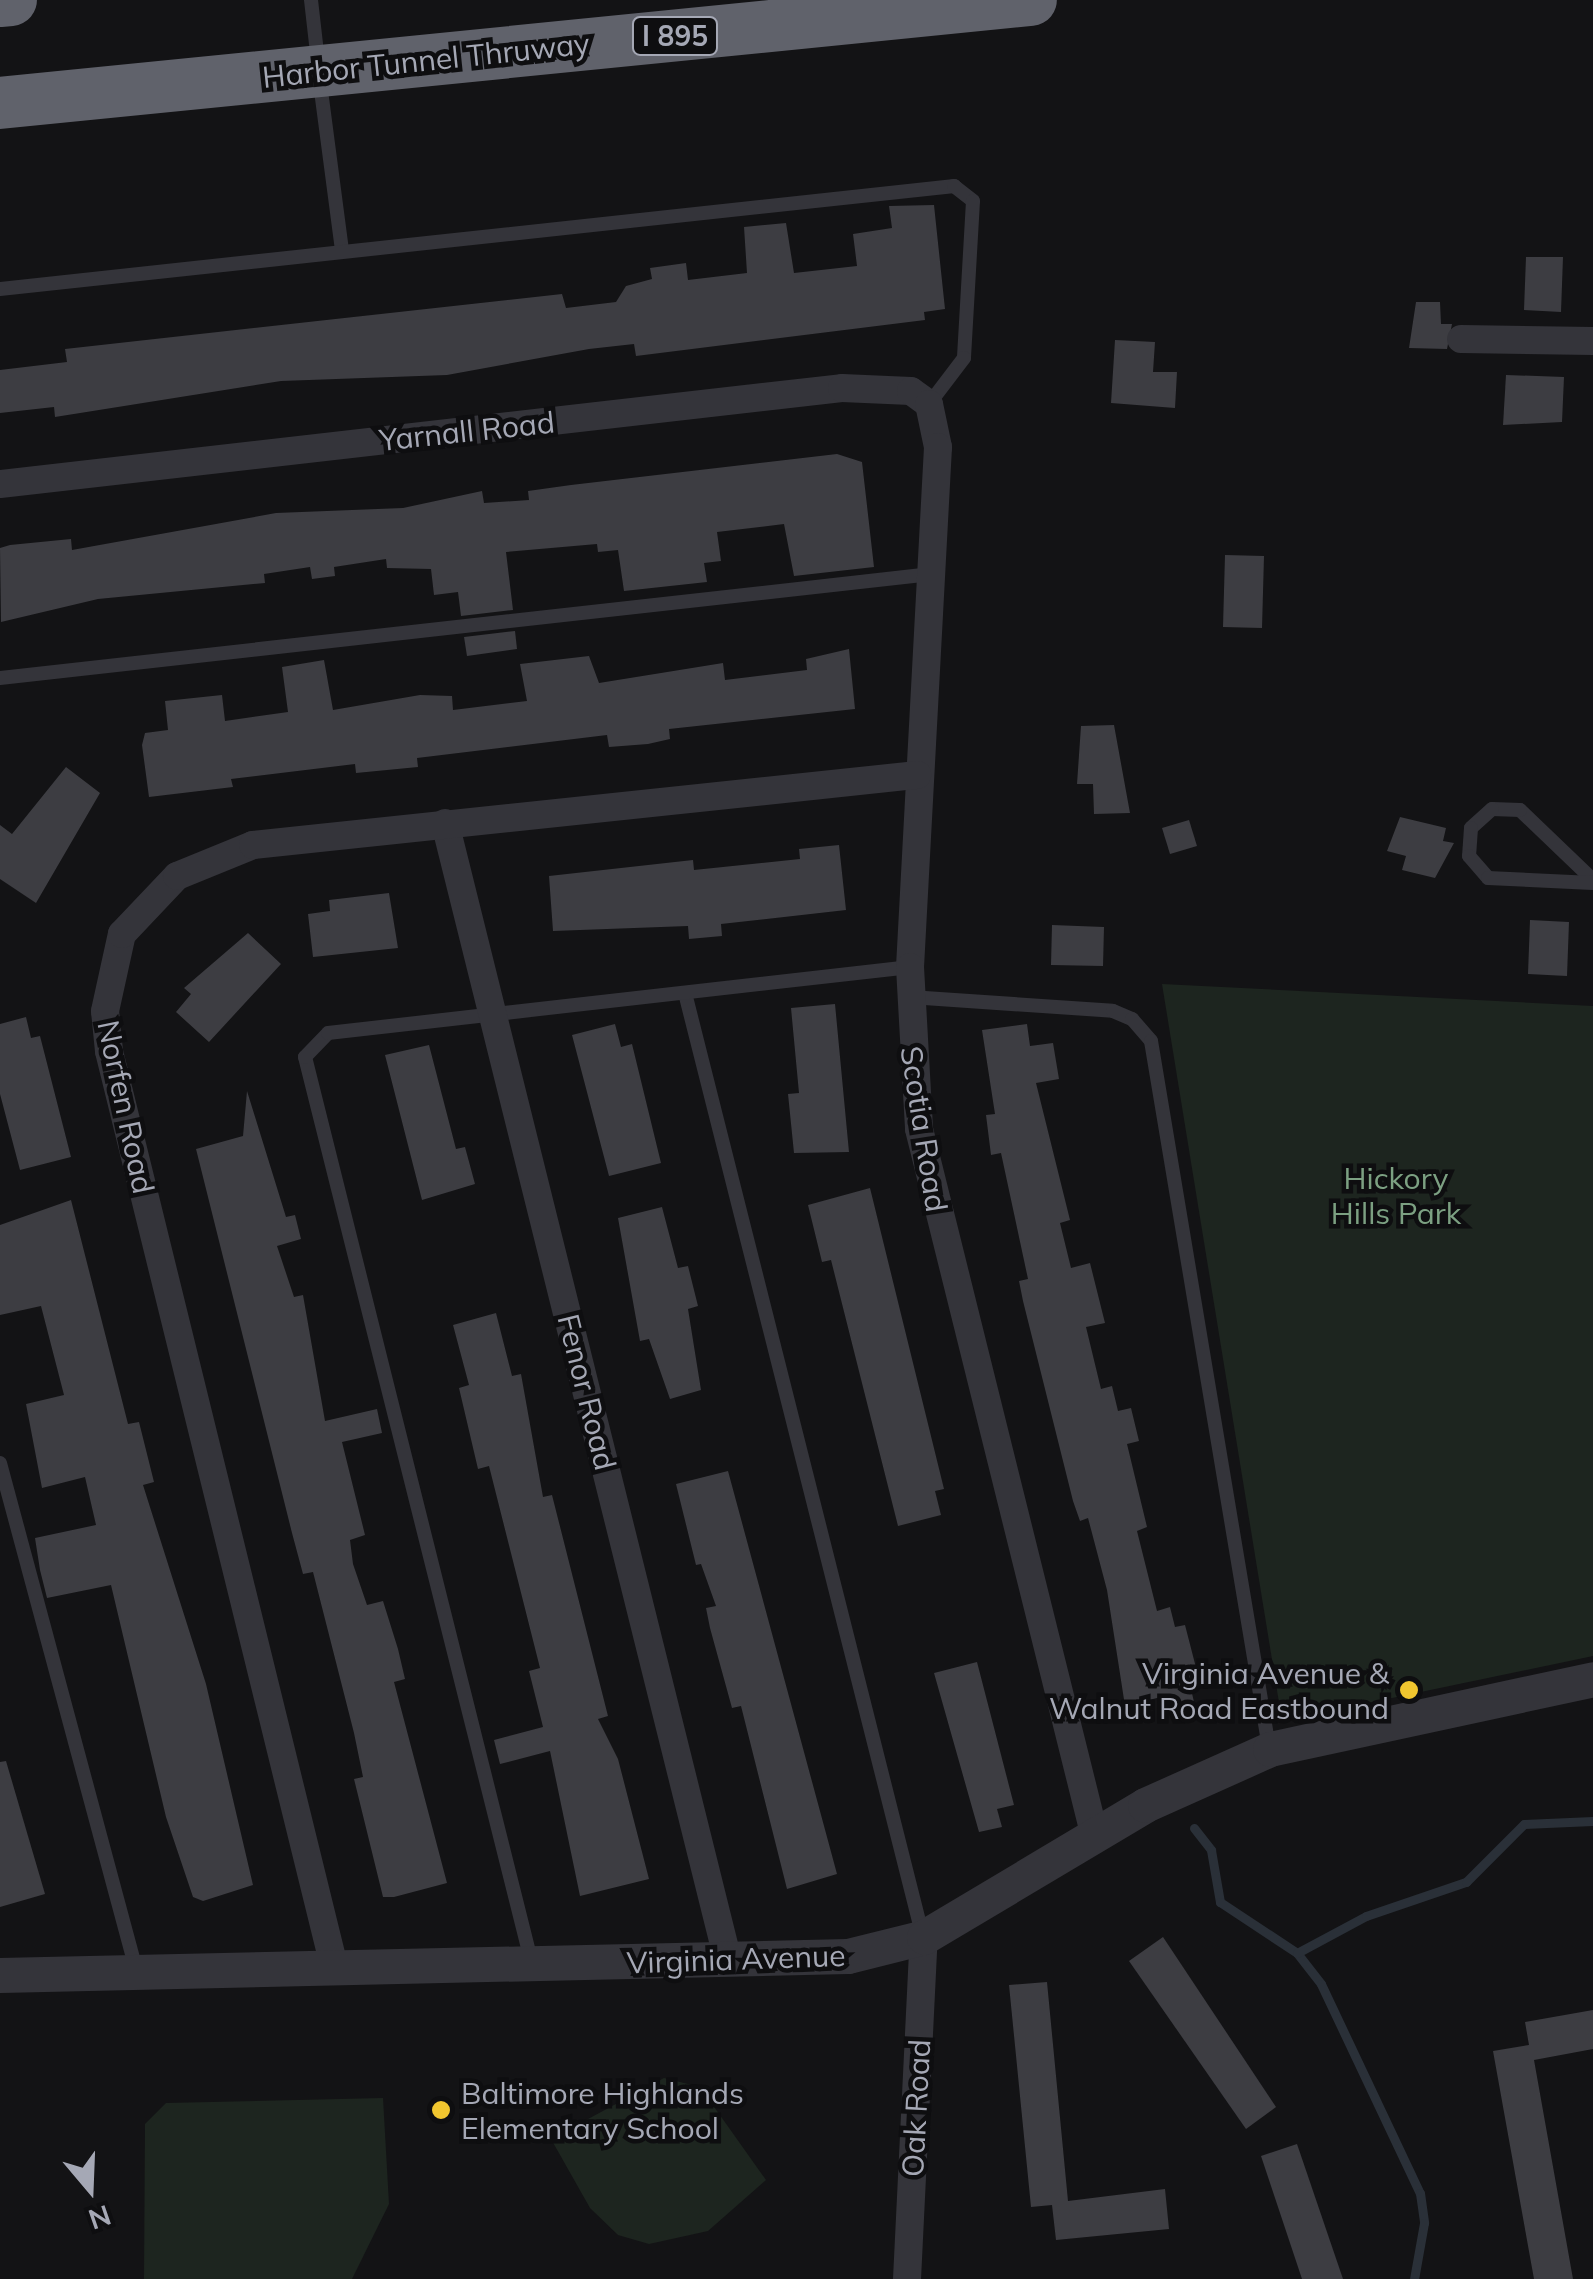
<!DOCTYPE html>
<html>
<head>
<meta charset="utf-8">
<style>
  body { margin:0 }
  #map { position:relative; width:1593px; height:2279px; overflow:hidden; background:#131315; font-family:Mulish,sans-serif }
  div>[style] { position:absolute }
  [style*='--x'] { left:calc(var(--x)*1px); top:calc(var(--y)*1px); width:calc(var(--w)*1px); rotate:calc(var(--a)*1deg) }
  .green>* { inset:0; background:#1d251f }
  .stream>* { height:9px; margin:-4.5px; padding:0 4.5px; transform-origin:4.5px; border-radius:4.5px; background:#2a3038 }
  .building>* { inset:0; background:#3d3d42 }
  .service>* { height:14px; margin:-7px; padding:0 7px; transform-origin:7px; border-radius:7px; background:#34343a }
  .minor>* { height:28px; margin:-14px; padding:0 14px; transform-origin:14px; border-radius:14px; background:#34343a }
  .tertiary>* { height:35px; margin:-17.5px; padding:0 17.5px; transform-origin:17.5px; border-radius:17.5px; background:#34343a }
  .motorway>* { height:52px; margin:-26px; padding:0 26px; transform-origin:26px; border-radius:26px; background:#60626b }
  .dots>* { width:28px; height:28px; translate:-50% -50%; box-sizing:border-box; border:5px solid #0e0e10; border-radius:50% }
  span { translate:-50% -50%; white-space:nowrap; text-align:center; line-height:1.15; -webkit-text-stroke:9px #0e0e10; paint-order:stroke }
  .shield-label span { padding:2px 8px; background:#0e0e10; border:2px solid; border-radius:8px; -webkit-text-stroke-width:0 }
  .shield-label { font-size:28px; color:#a5a8b5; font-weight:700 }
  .street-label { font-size:30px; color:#a5a8b5 }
  .park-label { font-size:30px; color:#7ca082 }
  .poi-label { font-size:30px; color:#a5a8b5 }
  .right { translate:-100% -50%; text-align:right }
  .left { translate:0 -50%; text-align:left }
  .north { position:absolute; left:40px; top:2139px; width:100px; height:100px; -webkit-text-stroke:8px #0e0e10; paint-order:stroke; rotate:161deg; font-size:28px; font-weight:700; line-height:40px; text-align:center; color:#a5a8b5 }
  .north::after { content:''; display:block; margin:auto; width:35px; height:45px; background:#a5a8b5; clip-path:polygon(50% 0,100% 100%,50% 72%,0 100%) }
</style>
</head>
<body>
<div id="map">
  <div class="green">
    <i style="clip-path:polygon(1162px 984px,1593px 1006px,1593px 1656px,1282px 1721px)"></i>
    <i style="clip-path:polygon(664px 2078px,700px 2087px,766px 2180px,708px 2231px,649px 2244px,618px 2235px,590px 2208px,551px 2139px)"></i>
    <i style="clip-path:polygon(383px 2098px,389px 2204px,352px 2279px,144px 2279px,145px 2124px,166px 2103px)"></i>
  </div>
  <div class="stream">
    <i style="--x:1194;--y:1828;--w:28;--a:52"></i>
    <i style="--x:1211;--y:1850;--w:53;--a:80.2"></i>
    <i style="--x:1220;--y:1902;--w:92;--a:33.5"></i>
    <i style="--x:1297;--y:1953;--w:39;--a:52"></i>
    <i style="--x:1321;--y:1984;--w:231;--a:64.7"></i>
    <i style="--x:1420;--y:2193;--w:30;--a:82"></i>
    <i style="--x:1424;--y:2223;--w:57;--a:100.1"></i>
    <i style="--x:1297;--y:1953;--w:78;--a:-28.2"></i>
    <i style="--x:1366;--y:1916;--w:106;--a:-18.8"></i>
    <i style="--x:1466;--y:1882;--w:82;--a:-45"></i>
    <i style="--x:1524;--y:1824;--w:69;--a:-2.5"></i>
  </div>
  <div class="building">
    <i style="clip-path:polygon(934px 205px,945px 309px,924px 312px,925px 320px,636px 356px,634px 344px,589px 349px,447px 375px,281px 381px,55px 417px,54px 407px,0 413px,0 370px,67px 362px,65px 349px,562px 294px,566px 308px,616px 302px,626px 286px,652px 279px,650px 268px,686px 263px,688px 280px,747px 273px,744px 227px,786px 223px,794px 273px,857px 266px,853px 234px,892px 228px,889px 206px)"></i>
    <i style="clip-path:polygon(1526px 257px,1563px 257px,1561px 312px,1524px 310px)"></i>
    <i style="clip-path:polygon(1416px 302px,1440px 302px,1441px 324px,1452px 324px,1447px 349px,1409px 348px)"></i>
    <i style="clip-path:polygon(1115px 340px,1155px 342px,1153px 372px,1177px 372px,1175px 408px,1111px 403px)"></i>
    <i style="clip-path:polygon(1506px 375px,1564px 377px,1562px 422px,1503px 425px)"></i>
    <i style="clip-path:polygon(837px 454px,862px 462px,874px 567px,794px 576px,784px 524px,717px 532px,721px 561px,704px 563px,707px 582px,624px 591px,618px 550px,598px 552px,597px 544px,506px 552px,513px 610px,461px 616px,458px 592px,434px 595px,431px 569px,387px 568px,386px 559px,334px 567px,335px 576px,312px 579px,310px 567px,264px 574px,265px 583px,98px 599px,1px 622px,0 548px,10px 545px,71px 539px,72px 550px,276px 513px,403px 508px,482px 491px,484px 503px,529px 500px,528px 491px,571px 485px)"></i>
    <i style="clip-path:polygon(1225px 555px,1264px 556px,1262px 628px,1223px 627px)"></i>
    <i style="clip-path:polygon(515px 631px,517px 649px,467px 656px,464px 637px)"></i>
    <i style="clip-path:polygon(849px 649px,855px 709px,669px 729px,670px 739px,648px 744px,609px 747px,607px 735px,417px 758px,418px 767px,356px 773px,355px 764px,231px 779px,233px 787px,149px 797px,142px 745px,145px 733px,168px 730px,165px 701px,222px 695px,225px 721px,288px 712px,282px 667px,324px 660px,333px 710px,420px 695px,452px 696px,453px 710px,527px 701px,520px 664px,589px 656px,599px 683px,723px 663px,725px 680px,807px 670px,806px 659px)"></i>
    <i style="clip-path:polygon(1114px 725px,1130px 813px,1094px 814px,1093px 784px,1077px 784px,1081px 726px)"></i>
    <i style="clip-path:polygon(66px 767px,100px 793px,36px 903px,0 879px,0 825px,12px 834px)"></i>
    <i style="clip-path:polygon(1400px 817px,1446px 828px,1443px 841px,1454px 843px,1435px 878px,1402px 870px,1406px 856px,1387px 851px)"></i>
    <i style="clip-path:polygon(1189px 820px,1197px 846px,1170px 854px,1162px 828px)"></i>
    <i style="clip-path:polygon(839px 845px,846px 910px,721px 924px,722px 936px,689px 939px,688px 926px,553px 931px,549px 876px,693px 860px,694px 870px,800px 859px,799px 849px)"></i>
    <i style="clip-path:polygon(389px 893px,398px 948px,313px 957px,308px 914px,330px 911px,329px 900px)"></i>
    <i style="clip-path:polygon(1530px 920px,1569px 922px,1567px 976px,1528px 974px)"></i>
    <i style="clip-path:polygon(1052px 925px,1104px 927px,1103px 966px,1051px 965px)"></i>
    <i style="clip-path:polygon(248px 933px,281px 964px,209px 1042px,176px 1012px,191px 994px,184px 988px)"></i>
    <i style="clip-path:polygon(835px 1004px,849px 1152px,794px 1153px,788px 1094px,799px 1093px,791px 1008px)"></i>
    <i style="clip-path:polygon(26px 1017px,31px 1038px,40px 1036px,71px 1157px,20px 1170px,0 1094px,0 1024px)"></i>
    <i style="clip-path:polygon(615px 1024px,621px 1047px,632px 1044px,661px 1163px,609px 1176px,572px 1035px)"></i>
    <i style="clip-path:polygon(1027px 1024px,1030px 1046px,1053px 1043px,1059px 1079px,1036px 1083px,1070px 1220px,1060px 1223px,1071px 1268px,1090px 1263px,1105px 1323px,1086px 1327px,1101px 1389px,1112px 1386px,1118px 1411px,1131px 1408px,1139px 1441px,1127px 1444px,1147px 1527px,1137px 1531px,1157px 1611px,1170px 1607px,1175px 1627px,1185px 1625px,1201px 1687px,1191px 1689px,1194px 1702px,1164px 1710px,1161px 1697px,1125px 1706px,1107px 1590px,1088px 1518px,1080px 1521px,1073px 1501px,1023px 1301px,1019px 1281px,1028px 1279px,1001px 1153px,991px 1155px,986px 1115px,995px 1114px,982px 1030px)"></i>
    <i style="clip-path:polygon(429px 1045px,456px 1149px,465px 1147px,475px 1184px,422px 1200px,385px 1055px)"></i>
    <i style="clip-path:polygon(247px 1091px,286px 1217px,295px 1215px,301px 1239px,277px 1246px,294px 1297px,303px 1295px,325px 1421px,377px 1409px,382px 1433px,342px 1442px,365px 1535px,350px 1540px,353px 1564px,367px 1605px,383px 1601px,398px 1649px,405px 1679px,394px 1682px,447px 1883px,394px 1897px,383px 1897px,354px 1779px,363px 1777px,354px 1733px,313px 1572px,303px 1574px,292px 1533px,196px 1149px,243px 1136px)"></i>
    <i style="clip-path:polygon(870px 1188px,944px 1489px,935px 1491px,941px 1515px,898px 1526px,831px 1260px,822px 1262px,808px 1205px)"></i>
    <i style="clip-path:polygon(71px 1200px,128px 1424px,139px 1422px,154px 1482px,143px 1485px,206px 1684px,253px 1885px,203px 1901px,193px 1897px,166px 1817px,111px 1585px,47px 1598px,40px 1570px,35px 1538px,96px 1525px,85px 1477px,42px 1488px,26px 1404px,64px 1395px,41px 1306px,0 1315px,0 1225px)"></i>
    <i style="clip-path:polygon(662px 1207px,678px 1268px,688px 1266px,698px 1306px,688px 1309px,701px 1390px,670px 1399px,649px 1339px,640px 1341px,618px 1218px)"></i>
    <i style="clip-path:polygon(496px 1313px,512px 1376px,521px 1374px,543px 1497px,552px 1495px,608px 1716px,598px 1719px,618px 1759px,649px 1879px,580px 1896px,550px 1751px,500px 1764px,494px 1740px,543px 1727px,529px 1671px,540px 1668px,489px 1466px,478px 1469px,459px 1388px,469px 1385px,453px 1325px)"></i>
    <i style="clip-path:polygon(728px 1471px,837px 1874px,787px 1889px,741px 1706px,732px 1708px,710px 1628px,706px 1608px,716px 1606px,701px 1564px,696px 1565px,676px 1484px)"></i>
    <i style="clip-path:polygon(977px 1662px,1014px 1805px,997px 1809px,1002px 1827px,979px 1832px,934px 1673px)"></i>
    <i style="clip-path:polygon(6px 1761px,45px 1894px,0 1907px,0 1762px)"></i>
    <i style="clip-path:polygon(1163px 1937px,1276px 2107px,1246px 2129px,1129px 1961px)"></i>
    <i style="clip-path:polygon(1047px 1982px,1068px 2201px,1165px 2189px,1169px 2229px,1056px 2240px,1052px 2205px,1031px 2207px,1009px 1985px)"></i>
    <i style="clip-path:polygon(1593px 2010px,1593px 2049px,1534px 2060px,1573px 2279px,1534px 2279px,1493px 2051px,1529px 2045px,1525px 2022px)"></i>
    <i style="clip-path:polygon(1297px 2144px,1343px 2279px,1302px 2279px,1261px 2156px)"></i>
  </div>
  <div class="service">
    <i style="--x:311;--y:0;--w:61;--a:83.5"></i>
    <i style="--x:320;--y:83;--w:169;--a:82.5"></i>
    <i style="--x:0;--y:289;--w:960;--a:-6.16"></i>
    <i style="--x:954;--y:186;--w:24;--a:38"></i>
    <i style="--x:973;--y:201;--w:157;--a:93.3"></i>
    <i style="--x:964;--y:358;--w:58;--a:127.3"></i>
    <i style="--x:0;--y:678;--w:937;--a:-6.37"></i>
    <i style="--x:1593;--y:880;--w:101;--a:-136.2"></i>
    <i style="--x:1520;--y:810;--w:28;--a:-178"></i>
    <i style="--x:1492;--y:809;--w:28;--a:138"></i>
    <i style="--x:1471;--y:828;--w:28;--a:94"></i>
    <i style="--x:1469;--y:856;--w:29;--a:49"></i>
    <i style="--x:1488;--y:878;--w:105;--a:2.7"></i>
    <i style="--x:685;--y:993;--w:974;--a:75.85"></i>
    <i style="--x:910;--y:997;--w:203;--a:3.9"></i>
    <i style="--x:1113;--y:1011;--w:21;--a:23"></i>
    <i style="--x:1132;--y:1019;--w:29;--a:49"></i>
    <i style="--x:1151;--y:1041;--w:717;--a:80.52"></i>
    <i style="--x:0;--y:1463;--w:524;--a:74.96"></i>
    <i style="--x:532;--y:1964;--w:935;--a:-104.05"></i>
    <i style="--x:305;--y:1057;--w:33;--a:-46"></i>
    <i style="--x:328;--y:1033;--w:586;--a:-6.47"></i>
  </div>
  <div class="minor">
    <i style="--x:1461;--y:339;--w:132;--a:0.9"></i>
    <i style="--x:0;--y:484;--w:847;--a:-6.5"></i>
    <i style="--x:842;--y:388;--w:69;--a:2.5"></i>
    <i style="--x:911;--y:391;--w:22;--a:36"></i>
    <i style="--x:929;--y:404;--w:44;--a:78.2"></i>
    <i style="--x:938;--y:447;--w:521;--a:93.08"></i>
    <i style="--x:910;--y:967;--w:162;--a:86.8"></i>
    <i style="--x:919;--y:1129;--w:730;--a:76.04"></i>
    <i style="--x:445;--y:823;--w:1173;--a:76.03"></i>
    <i style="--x:335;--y:1970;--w:946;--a:-103.82"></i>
    <i style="--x:109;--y:1051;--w:40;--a:-95.7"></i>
    <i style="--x:105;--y:1011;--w:79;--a:-77.6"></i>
    <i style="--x:122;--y:934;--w:80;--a:-46.5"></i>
    <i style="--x:177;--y:876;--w:82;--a:-22.2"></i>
    <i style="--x:253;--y:845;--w:668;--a:-6.02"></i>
    <i style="--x:907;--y:2279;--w:342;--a:-87.2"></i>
  </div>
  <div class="tertiary">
    <i style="--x:0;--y:1975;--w:848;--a:-1.28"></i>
    <i style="--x:848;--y:1956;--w:78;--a:-14"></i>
    <i style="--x:924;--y:1937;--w:257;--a:-30.8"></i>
    <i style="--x:1145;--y:1805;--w:137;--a:-24.1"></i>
    <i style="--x:1270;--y:1749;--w:330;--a:-12.2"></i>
  </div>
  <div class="motorway">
    <i style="--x:0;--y:1;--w:11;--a:-5"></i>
    <i style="--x:0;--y:103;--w:1036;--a:-5.71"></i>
  </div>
  <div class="dots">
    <i style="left:1409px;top:1690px;background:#f1c62f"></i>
    <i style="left:441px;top:2110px;background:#f1c62f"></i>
  </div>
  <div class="shield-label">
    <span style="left:675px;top:36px">I 895</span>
  </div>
  <div class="street-label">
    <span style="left:426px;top:60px;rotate:-6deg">Harbor Tunnel Thruway</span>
    <span style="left:467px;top:431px;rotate:-6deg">Yarnall Road</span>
    <span style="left:126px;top:1107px;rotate:78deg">Norfen Road</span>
    <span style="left:924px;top:1129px;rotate:81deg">Scotia Road</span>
    <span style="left:587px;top:1392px;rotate:76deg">Fenor Road</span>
    <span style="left:736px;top:1959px;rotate:-2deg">Virginia Avenue</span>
    <span style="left:916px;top:2108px;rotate:-87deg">Oak Road</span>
  </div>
  <div class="park-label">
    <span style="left:1396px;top:1195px">Hickory<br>Hills Park</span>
  </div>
  <div class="poi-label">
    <span class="right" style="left:1389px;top:1690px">Virginia Avenue &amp;<br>Walnut Road Eastbound</span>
    <span class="left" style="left:461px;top:2110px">Baltimore Highlands<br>Elementary School</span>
  </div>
  <div class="north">N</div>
</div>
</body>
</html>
